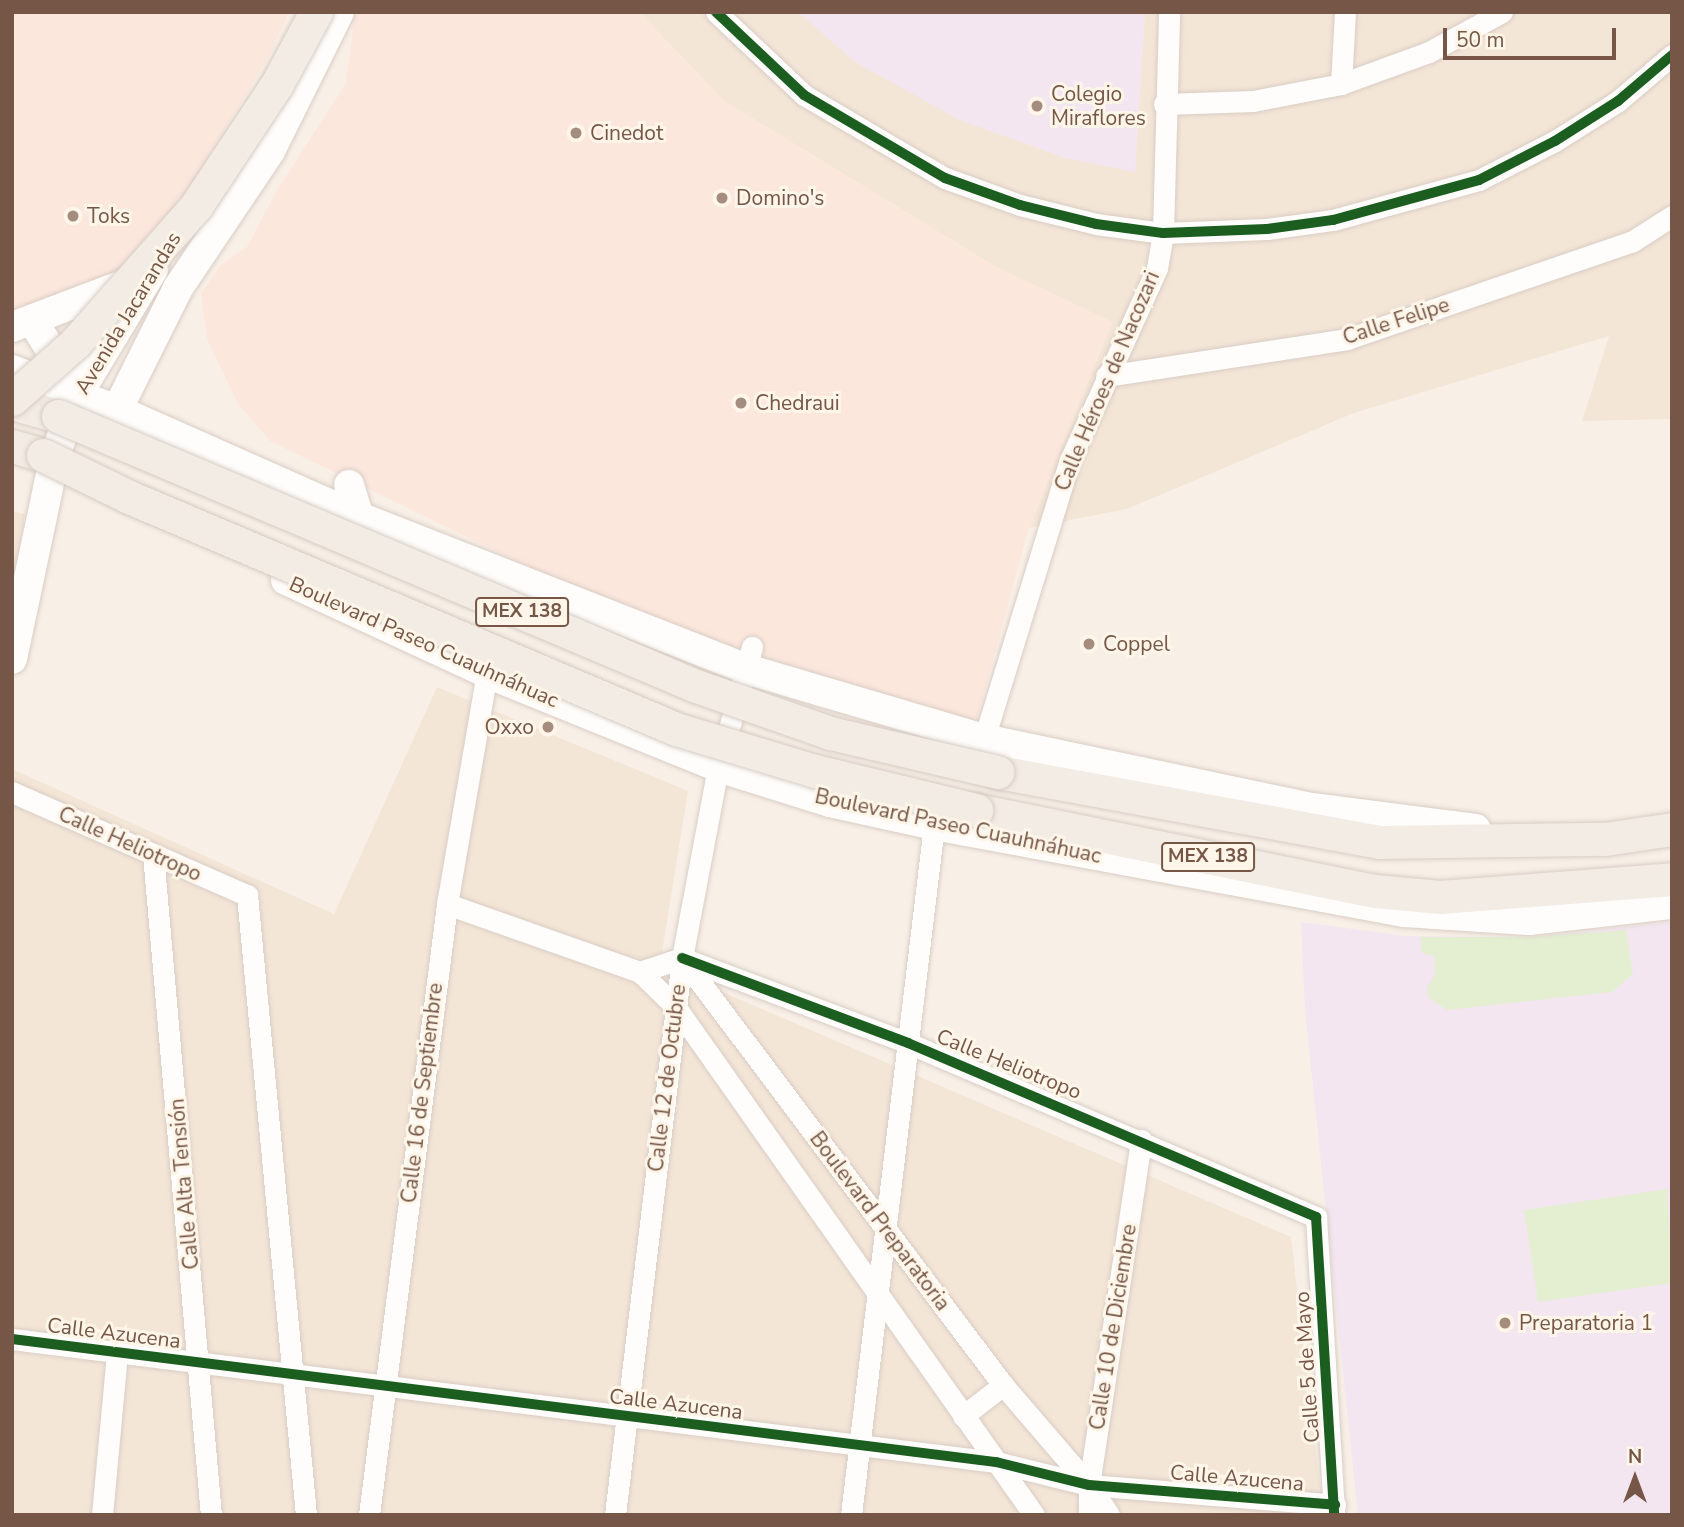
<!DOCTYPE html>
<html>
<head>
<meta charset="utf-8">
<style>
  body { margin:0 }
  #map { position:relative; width:1684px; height:1527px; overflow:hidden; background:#f8f0e7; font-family:"Nunito Sans",sans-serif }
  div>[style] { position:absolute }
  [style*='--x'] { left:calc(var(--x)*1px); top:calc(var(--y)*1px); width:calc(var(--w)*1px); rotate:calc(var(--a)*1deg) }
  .residential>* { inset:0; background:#f4e6d7 }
  .commercial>* { inset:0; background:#fce7dd }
  .education>* { inset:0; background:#f3e6f1 }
  .green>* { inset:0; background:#e4eed1 }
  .roads { filter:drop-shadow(0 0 2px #d9cdc5) drop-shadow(0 0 2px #d9cdc5) }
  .street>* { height:21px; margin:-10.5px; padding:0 10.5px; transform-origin:10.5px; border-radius:10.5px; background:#fefdfb }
  .secondary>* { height:30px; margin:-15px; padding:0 15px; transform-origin:15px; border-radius:15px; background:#fefdfb }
  .primary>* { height:33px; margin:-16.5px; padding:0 16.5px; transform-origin:16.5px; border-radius:16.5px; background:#f2ece4 }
  .bridges { filter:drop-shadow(0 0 2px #d6cbc3) drop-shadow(0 0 2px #d6cbc3) }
  .primary-bridge>* { height:33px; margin:-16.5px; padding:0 16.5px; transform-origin:16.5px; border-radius:16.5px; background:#f2ece4 }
  .cycleway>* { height:10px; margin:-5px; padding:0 5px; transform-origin:5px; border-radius:5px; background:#1b5e20 }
  .dots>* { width:19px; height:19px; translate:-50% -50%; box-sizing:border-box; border:4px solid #fff5e9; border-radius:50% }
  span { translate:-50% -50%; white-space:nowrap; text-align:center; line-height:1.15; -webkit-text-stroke:6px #fff5e9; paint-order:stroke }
  .shield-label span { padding:2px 5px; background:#fff5e9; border:2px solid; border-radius:5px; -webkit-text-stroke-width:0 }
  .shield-label { font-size:19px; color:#765646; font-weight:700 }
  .poi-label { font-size:21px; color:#765646 }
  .left { translate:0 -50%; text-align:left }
  .right { translate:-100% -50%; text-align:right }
  .street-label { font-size:21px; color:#765646 }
  .frame { position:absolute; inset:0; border:14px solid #765646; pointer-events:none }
  .north { position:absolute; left:1600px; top:1443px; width:70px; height:70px; -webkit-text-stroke:5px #fff5e9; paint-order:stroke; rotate:0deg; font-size:19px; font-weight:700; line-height:28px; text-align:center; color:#765646 }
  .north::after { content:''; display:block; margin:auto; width:24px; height:32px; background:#765646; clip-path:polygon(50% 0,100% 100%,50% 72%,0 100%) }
  .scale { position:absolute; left:1443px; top:28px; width:173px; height:32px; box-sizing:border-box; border:4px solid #765646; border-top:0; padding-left:9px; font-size:21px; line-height:24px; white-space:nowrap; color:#765646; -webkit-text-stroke:5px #fff5e9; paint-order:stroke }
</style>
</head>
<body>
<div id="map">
  <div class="residential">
    <i style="clip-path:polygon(639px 12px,1672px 12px,1672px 419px,1582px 421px,1609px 336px,1354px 413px,1127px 509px,1029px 528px,1112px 322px,996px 267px,724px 101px)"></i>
    <i style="clip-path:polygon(12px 511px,25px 514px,12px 585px)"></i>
    <i style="clip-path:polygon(437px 687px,688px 791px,660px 965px,1291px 1237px,1320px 1486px,1316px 1515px,12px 1515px,12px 769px,334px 914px)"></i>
  </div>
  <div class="commercial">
    <i style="clip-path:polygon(12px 12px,289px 12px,269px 56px,139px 270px,12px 330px)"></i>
    <i style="clip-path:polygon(355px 12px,639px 12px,724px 101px,996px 267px,1112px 322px,1029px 528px,976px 722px,713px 657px,270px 441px,238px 404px,207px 339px,201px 293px,221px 265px,247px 247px,276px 192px,346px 83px)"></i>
  </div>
  <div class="education">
    <i style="clip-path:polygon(798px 12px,1145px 12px,1135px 172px,1065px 158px,960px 120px,855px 62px)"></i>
    <i style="clip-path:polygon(1301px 922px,1405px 936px,1530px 937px,1672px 922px,1672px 1515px,1358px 1515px,1305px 1010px)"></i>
  </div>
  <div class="green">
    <i style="clip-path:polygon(1626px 930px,1633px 974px,1612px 992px,1447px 1010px,1428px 997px,1427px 987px,1435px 975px,1434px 956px,1422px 953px,1420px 937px,1530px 937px)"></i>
    <i style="clip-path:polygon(1667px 1189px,1672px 1283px,1538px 1302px,1524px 1210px)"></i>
  </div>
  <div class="roads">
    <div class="street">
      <i style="--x:716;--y:12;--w:121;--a:43.3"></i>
      <i style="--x:804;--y:95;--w:164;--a:30.5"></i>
      <i style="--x:945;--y:178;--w:80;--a:19.8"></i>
      <i style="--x:1020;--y:205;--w:78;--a:14"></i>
      <i style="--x:1096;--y:224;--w:68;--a:7.7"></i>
      <i style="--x:1163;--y:233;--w:104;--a:-2.2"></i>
      <i style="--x:1267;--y:229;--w:67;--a:-7.8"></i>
      <i style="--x:1333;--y:220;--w:151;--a:-15.3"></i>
      <i style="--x:1479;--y:180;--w:85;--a:-27.2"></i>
      <i style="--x:1555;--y:141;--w:75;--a:-32.4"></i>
      <i style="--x:1618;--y:101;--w:71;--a:-40.4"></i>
      <i style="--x:1341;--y:84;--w:72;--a:-86.8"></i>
      <i style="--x:1164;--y:104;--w:89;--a:-1.9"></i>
      <i style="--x:1253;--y:101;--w:90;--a:-10.9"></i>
      <i style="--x:1341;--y:84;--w:94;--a:-20"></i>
      <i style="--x:1429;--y:52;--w:83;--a:-28.7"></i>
      <i style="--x:1106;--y:376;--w:244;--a:-8.7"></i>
      <i style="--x:1347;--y:339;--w:302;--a:-18.9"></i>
      <i style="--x:1633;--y:241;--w:46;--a:-32.7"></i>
      <i style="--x:984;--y:739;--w:292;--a:-72.9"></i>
      <i style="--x:1070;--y:460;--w:211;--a:-65.6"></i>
      <i style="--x:1157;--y:268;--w:36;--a:-80"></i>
      <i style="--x:1163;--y:233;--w:221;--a:-88.4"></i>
      <i style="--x:12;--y:792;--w:257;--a:23.7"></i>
      <i style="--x:247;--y:895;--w:623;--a:84.56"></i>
      <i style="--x:153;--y:854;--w:664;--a:84.99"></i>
      <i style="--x:447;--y:904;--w:205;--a:19.4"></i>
      <i style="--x:640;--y:972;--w:49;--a:44.2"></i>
      <i style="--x:675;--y:1006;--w:623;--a:54.8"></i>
      <i style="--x:682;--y:958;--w:241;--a:20.6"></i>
      <i style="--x:908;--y:1043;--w:444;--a:23.1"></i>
      <i style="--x:1316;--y:1217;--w:299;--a:86.5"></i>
      <i style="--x:640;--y:972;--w:44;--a:-18.4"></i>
      <i style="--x:682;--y:958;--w:534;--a:53.07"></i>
      <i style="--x:1003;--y:1385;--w:132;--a:49.3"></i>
      <i style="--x:1089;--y:1485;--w:36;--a:56"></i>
      <i style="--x:12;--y:1339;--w:992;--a:7.13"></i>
      <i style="--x:996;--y:1462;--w:96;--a:13.9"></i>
      <i style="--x:1089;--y:1485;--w:247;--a:4.6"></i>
      <i style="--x:963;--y:1416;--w:51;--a:-37.8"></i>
      <i style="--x:102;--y:1515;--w:163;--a:-84.7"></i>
      <i style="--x:369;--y:1515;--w:616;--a:-82.72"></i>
      <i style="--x:447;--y:904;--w:234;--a:-80.2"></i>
      <i style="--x:615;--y:1515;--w:561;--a:-83.14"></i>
      <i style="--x:682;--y:958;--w:194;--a:-79.3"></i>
      <i style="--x:718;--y:767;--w:125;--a:-74.2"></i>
      <i style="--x:851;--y:1515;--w:695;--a:-83.14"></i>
      <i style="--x:1089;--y:1515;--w:30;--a:-90"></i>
      <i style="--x:1089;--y:1485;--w:349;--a:-81.4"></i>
    </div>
    <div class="secondary">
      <i style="--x:32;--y:320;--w:70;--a:57.9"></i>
      <i style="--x:12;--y:327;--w:129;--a:-20.8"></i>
      <i style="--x:12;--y:370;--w:112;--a:20.9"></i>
      <i style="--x:117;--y:410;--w:265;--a:23.9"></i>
      <i style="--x:359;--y:517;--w:416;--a:21.4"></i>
      <i style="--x:746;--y:669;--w:248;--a:16.4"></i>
      <i style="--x:984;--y:739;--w:335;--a:11.9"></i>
      <i style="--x:1312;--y:808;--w:165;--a:7.3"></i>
      <i style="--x:103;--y:422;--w:18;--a:-41"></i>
      <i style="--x:117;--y:410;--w:136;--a:-63.4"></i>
      <i style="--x:178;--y:288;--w:165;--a:-56.1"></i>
      <i style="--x:270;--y:151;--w:155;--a:-63.6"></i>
      <i style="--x:349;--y:485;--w:34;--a:73"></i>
      <i style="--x:286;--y:580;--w:221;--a:24.8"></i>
      <i style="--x:487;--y:673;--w:249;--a:22.1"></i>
      <i style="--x:718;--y:767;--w:117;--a:17.4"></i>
      <i style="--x:830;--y:802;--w:107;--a:12.5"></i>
      <i style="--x:934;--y:825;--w:478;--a:10.5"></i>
      <i style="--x:1404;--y:912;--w:125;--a:3.7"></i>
      <i style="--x:1529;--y:920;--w:144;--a:-6.4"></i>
      <i style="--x:12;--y:659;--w:208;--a:-78.1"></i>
      <i style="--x:55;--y:455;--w:65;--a:-69.3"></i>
      <i style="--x:78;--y:394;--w:146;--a:-59"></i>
    </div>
    <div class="primary">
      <i style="--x:12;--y:403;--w:48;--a:15.8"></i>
      <i style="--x:12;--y:446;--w:32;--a:16"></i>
      <i style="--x:998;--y:772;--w:388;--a:10.4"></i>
      <i style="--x:1380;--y:842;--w:225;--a:-0.8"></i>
      <i style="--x:1605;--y:839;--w:68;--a:-8.5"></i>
      <i style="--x:976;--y:810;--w:407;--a:11.5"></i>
      <i style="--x:1375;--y:891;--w:65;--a:5.3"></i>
      <i style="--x:1440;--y:897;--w:233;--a:-4.4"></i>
    </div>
  </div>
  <div class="bridges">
    <div class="primary-bridge">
      <i style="--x:12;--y:399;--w:84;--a:-41.6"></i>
      <i style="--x:75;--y:343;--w:183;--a:-48.5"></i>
      <i style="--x:196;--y:206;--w:146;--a:-56.4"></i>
      <i style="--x:277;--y:84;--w:82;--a:-61.6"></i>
      <i style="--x:58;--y:416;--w:693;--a:22.94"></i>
      <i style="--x:696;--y:686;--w:142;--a:19.3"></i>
      <i style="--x:830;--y:733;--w:172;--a:13.1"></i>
      <i style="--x:43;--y:455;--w:96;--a:26"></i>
      <i style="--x:129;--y:497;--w:594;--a:22.98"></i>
      <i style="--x:676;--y:729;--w:145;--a:16.8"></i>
      <i style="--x:815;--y:771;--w:166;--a:13.6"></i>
    </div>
  </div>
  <div class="cycleway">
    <i style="--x:716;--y:12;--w:121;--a:43.3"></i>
    <i style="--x:804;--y:95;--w:164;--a:30.5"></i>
    <i style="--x:945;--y:178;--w:80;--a:19.8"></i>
    <i style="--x:1020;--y:205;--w:78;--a:14"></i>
    <i style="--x:1096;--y:224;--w:68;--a:7.7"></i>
    <i style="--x:1163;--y:233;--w:104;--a:-2.2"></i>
    <i style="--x:1267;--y:229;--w:67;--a:-7.8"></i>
    <i style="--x:1333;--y:220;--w:151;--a:-15.3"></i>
    <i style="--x:1479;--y:180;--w:85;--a:-27.2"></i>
    <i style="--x:1555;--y:141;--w:75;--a:-32.4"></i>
    <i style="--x:1618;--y:101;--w:71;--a:-40.4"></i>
    <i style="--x:682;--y:958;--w:241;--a:20.6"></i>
    <i style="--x:908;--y:1043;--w:444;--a:23.1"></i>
    <i style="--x:1316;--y:1217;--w:298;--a:86.5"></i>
    <i style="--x:12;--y:1339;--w:992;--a:7.13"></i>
    <i style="--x:996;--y:1462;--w:96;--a:13.9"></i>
    <i style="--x:1089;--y:1485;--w:247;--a:4.6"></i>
  </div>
  <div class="dots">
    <i style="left:1037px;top:106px;background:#a48c7e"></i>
    <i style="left:576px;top:133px;background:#a48c7e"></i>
    <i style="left:722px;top:198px;background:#a48c7e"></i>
    <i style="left:73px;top:216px;background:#a48c7e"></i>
    <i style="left:741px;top:403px;background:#a48c7e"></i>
    <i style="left:1089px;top:644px;background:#a48c7e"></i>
    <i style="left:548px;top:727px;background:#a48c7e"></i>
    <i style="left:1505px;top:1323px;background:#a48c7e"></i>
  </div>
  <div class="shield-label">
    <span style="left:522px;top:612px">MEX 138</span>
    <span style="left:1208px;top:857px">MEX 138</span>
  </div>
  <div class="poi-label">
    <span class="left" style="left:1051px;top:106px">Colegio<br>Miraflores</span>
    <span class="left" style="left:590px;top:133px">Cinedot</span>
    <span class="left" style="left:736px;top:198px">Domino's</span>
    <span class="left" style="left:87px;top:216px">Toks</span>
    <span class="left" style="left:755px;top:403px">Chedraui</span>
    <span class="left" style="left:1103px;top:644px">Coppel</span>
    <span class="right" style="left:534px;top:727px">Oxxo</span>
    <span class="left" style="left:1519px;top:1323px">Preparatoria 1</span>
  </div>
  <div class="street-label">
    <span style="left:128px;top:313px;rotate:-59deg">Avenida Jacarandas</span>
    <span style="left:1396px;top:321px;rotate:-18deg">Calle Felipe</span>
    <span style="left:1107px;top:381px;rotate:-67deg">Calle Héroes de Nacozari</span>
    <span style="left:424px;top:642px;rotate:24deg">Boulevard Paseo Cuauhnáhuac</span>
    <span style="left:958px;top:826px;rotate:12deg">Boulevard Paseo Cuauhnáhuac</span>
    <span style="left:130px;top:844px;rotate:24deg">Calle Heliotropo</span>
    <span style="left:1009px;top:1064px;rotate:22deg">Calle Heliotropo</span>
    <span style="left:667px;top:1078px;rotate:-83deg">Calle 12 de Octubre</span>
    <span style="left:422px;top:1093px;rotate:-83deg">Calle 16 de Septiembre</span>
    <span style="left:184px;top:1184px;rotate:-95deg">Calle Alta Tensión</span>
    <span style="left:880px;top:1221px;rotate:53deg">Boulevard Preparatoria</span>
    <span style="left:1113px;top:1327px;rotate:-81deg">Calle 10 de Diciembre</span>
    <span style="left:114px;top:1333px;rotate:7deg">Calle Azucena</span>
    <span style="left:1307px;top:1367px;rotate:-94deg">Calle 5 de Mayo</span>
    <span style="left:676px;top:1404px;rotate:7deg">Calle Azucena</span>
    <span style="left:1237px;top:1478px;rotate:5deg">Calle Azucena</span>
  </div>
  <div class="frame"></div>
  <div class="north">N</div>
  <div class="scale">50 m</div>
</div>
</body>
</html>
